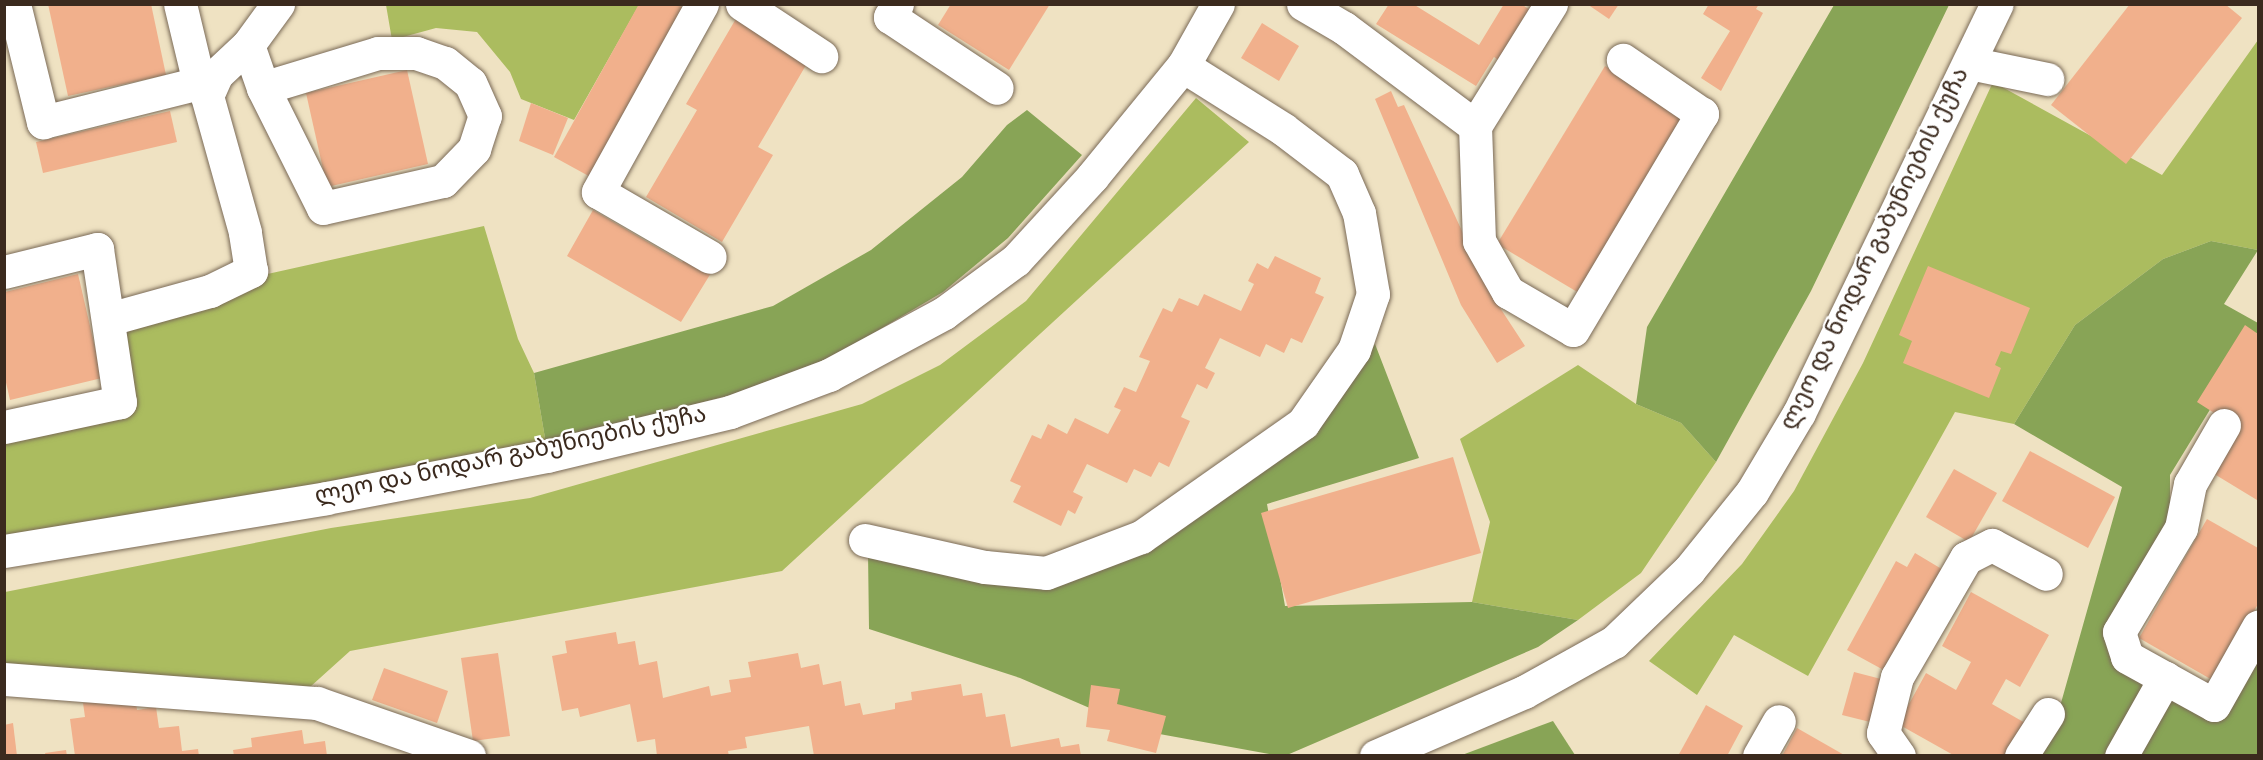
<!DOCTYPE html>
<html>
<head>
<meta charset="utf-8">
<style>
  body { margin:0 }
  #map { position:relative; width:2263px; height:760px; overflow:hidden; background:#efe2c2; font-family:Dekko,"Noto Sans Georgian",sans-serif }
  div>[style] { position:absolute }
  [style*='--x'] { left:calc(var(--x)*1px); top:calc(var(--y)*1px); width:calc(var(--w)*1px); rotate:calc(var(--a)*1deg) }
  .green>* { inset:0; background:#abbc5f }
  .forest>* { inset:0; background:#88a456 }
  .building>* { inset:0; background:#f1b08c }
  .roads { filter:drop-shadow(0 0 2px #7a6a57) drop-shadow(0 0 2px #7a6a57) }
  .minor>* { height:33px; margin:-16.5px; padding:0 16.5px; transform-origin:16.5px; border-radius:16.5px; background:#fff }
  span { translate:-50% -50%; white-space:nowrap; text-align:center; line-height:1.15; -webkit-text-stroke:4.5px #fff; paint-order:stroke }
  .street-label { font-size:24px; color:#3b2a1e }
  .frame { position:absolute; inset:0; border:6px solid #3b2a1e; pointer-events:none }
</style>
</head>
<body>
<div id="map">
  <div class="green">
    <i style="clip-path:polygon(386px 5px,639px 5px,574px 120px,521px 99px,510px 72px,477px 32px,436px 28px,392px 40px)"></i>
    <i style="clip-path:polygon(2258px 40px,2258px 250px,2211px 241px,2163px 259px,2075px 325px,2014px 424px,1955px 412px,1808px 676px,1734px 635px,1697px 695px,1649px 661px,1742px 564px,1794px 491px,1863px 363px,1993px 82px,2162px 175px)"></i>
    <i style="clip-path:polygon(1196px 98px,1249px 142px,782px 571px,350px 651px,310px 687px,5px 690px,5px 592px,331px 528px,530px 498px,862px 404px,940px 365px,1026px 301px)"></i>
    <i style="clip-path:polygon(484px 226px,518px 339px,534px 373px,546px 444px,5px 548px,5px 438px,127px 416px,109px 319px,240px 280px)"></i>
    <i style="clip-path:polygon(1578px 365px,1636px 404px,1681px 423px,1716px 462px,1641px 573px,1578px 620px,1472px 602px,1490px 522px,1460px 439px)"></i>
  </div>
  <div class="forest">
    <i style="clip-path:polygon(1834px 5px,1949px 5px,1811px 291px,1716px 462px,1681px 423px,1636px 404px,1647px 327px)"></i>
    <i style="clip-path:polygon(1027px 110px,1082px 155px,1008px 238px,943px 292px,833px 357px,734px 394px,546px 444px,534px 373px,773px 306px,871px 250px,962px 177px,1007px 125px)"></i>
    <i style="clip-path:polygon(2211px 241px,2258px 250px,2224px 304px,2258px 323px,2258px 331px,2170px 475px,2170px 524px,2106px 631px,2217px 717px,2258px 644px,2258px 755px,2030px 755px,2059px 710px,2122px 487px,2014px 424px,2075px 325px,2163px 259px)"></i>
    <i style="clip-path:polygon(1375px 344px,1419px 458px,1267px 504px,1285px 606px,1472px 602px,1578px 620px,1538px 647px,1287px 755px,1275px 755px,1143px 731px,1020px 678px,869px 629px,868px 553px,985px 574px,1134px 556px,1358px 370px)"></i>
    <i style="clip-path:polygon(1553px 721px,1575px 755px,1462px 755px)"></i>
  </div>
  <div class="building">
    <i style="clip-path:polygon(48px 4px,151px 4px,166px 75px,68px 96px)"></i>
    <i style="clip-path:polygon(639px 4px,676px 4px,690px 12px,596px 180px,554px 157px)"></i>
    <i style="clip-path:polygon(951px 4px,1050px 4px,1009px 70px,938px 25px)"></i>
    <i style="clip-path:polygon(1389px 4px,1413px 4px,1479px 45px,1504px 4px,1521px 4px,1535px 13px,1504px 64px,1494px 57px,1476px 86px,1376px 24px)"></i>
    <i style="clip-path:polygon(1587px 4px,1619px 4px,1609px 19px)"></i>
    <i style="clip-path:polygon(1709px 4px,1759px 4px,1756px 9px,1763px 13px,1721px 91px,1701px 78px,1730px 31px,1703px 14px)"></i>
    <i style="clip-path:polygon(2130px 4px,2225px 4px,2242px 18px,2126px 164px,2051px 105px)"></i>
    <i style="clip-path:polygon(737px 17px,809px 60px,758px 147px,773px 155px,722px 242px,646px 197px,697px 110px,686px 104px)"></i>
    <i style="clip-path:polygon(1262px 23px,1299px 46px,1279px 81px,1241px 58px)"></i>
    <i style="clip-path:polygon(1605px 66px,1686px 115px,1579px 293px,1497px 244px)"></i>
    <i style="clip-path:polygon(407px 70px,428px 164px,327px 187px,306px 93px)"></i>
    <i style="clip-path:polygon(1391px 91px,1398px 107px,1404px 105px,1491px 294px,1525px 346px,1497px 363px,1461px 305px,1375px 99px)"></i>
    <i style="clip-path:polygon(531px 103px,568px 118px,553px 155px,519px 141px)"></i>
    <i style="clip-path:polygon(170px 111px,177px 142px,43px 173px,36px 142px)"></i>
    <i style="clip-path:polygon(593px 210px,682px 262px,685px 257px,711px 273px,681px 322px,567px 256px)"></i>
    <i style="clip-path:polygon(1275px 256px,1321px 278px,1315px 293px,1324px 297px,1302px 343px,1291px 338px,1284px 353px,1266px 344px,1260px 357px,1220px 338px,1205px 368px,1215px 373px,1207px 389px,1197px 384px,1181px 417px,1190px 421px,1169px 467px,1159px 462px,1151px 477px,1134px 469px,1127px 483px,1087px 464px,1073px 492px,1083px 497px,1075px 514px,1068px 510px,1061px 526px,1013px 502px,1021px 486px,1010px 481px,1032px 435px,1041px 439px,1048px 424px,1067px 434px,1075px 418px,1108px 434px,1121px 410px,1114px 407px,1124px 387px,1136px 392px,1150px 361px,1139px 357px,1163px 308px,1172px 312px,1179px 298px,1198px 306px,1204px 294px,1241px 311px,1254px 284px,1248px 281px,1257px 263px,1268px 269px)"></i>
    <i style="clip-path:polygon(1928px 266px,2030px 308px,2011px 354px,2001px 351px,1995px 365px,2001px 368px,1989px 398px,1903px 363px,1912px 341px,1899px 335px)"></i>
    <i style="clip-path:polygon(78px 274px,102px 378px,10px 400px,5px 378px,5px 292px)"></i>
    <i style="clip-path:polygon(2245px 325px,2258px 334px,2257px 500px,2206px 469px,2233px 425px,2197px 402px)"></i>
    <i style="clip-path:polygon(2030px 451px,2115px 497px,2088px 548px,2002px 501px)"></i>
    <i style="clip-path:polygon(1453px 457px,1481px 553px,1288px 608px,1261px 513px)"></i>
    <i style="clip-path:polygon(1954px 469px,1997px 493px,1969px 542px,1926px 517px)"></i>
    <i style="clip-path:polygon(2207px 519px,2258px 548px,2258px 604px,2214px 681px,2139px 638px)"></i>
    <i style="clip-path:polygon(1915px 553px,1945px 571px,1889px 673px,1847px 650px,1896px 561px,1907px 567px)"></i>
    <i style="clip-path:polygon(1971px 592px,2049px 635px,2020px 687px,2006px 679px,1992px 704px,2027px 724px,2010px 756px,1955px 756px,1898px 724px,1926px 673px,1956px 690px,1971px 662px,1942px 646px)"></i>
    <i style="clip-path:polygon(616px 632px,618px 644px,635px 641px,639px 665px,657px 661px,663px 698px,709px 686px,711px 696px,731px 692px,729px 680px,751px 677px,748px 662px,798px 653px,801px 668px,819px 664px,823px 685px,841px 681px,845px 706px,860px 703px,863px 715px,895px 709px,895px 703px,912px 700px,911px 692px,961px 684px,963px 696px,982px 693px,986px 717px,1005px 714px,1011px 747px,1059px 738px,1061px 747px,1079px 744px,1081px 756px,814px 756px,809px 726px,745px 737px,747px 748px,728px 751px,729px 756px,657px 756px,655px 739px,637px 742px,630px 704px,580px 717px,578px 708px,562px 711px,552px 656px,567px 653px,565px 641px)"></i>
    <i style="clip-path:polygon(498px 653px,510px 736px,473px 741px,461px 658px)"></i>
    <i style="clip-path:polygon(384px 668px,448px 691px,437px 723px,372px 700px)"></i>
    <i style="clip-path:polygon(1854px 672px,1881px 679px,1870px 722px,1842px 715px)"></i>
    <i style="clip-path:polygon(1091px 685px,1120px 689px,1117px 704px,1166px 716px,1156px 753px,1107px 741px,1110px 730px,1086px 727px)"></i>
    <i style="clip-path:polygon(135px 695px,137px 710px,156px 707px,159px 728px,179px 726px,182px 751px,198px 749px,199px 756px,75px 756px,70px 719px,85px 717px,83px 703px)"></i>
    <i style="clip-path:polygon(1706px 705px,1743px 726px,1727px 756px,1678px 756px)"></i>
    <i style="clip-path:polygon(13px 723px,17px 756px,4px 756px,4px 725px)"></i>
    <i style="clip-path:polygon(1797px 728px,1846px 756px,1782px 756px)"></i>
    <i style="clip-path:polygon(302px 730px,304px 744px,325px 741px,327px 756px,234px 756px,233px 750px,252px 747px,251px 738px)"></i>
    <i style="clip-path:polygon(66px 750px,67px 756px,46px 756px,45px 753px)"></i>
  </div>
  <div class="roads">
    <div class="minor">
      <i style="--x:14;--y:4;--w:122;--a:76.2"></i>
      <i style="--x:43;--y:122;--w:161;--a:-14"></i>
      <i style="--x:199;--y:83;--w:81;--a:-103.5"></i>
      <i style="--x:702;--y:4;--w:215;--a:119"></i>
      <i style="--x:598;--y:192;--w:129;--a:30.1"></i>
      <i style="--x:742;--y:4;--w:95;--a:33.4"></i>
      <i style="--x:897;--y:4;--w:15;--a:118"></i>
      <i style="--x:890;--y:17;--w:128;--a:33.6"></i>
      <i style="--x:1303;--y:4;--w:48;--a:30.3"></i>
      <i style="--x:1344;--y:28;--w:164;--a:36.8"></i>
      <i style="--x:1475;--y:126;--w:115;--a:88"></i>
      <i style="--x:1479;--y:241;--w:59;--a:60.4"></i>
      <i style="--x:1508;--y:292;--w:75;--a:30.3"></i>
      <i style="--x:1573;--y:330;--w:252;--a:-59.2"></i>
      <i style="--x:1702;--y:114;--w:96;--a:-145.6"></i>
      <i style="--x:248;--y:45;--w:46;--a:70.8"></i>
      <i style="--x:263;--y:88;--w:134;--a:63.4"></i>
      <i style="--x:323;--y:208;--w:123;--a:-12.7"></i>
      <i style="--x:443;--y:181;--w:45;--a:-45.9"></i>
      <i style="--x:474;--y:149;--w:35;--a:-72"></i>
      <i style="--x:485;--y:116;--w:36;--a:-114"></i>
      <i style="--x:470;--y:83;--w:32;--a:-141"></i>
      <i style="--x:445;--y:63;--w:31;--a:-161"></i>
      <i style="--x:416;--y:53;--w:38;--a:180"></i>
      <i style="--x:378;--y:53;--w:120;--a:163.1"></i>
      <i style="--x:1969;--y:63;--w:80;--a:11.6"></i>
      <i style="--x:1475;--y:126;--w:144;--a:-58.1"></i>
      <i style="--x:4;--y:272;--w:96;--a:-13.9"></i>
      <i style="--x:97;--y:249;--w:155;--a:81.5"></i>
      <i style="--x:120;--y:402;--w:119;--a:167.8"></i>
      <i style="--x:109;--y:319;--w:105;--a:-15.5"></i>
      <i style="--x:210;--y:291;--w:46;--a:-26"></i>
      <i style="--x:251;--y:271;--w:39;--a:-99"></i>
      <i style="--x:245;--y:232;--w:141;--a:-105.6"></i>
      <i style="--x:207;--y:96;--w:24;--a:-66"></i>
      <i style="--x:217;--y:74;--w:42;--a:-43.1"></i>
      <i style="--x:248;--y:45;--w:51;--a:-53.8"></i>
      <i style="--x:2224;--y:425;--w:68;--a:120"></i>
      <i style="--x:2190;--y:484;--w:45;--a:101.6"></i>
      <i style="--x:2181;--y:528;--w:121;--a:120.8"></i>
      <i style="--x:2119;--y:632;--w:26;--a:72"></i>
      <i style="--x:2127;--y:657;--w:99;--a:28.9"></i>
      <i style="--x:2214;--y:705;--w:90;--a:-60.6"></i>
      <i style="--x:865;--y:540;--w:123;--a:12.7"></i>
      <i style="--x:985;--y:567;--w:61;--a:5.6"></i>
      <i style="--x:1046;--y:573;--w:102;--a:-20.8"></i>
      <i style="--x:1141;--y:537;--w:198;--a:-35.1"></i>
      <i style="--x:1303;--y:423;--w:89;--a:-55.1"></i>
      <i style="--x:1354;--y:350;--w:59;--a:-71.3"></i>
      <i style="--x:1373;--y:294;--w:82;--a:-99.8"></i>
      <i style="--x:1359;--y:213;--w:43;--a:-113.6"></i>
      <i style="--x:1342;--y:174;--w:74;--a:-142.7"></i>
      <i style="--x:1283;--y:129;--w:118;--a:-147.8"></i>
      <i style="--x:4;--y:551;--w:326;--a:-9.3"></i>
      <i style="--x:326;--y:498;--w:225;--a:-10.8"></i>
      <i style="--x:547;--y:456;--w:188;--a:-13.5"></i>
      <i style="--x:730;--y:412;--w:106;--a:-20.5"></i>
      <i style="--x:829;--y:375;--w:131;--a:-28.3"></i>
      <i style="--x:944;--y:313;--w:89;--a:-36.4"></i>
      <i style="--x:1016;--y:260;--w:113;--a:-47.5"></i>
      <i style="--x:1092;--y:177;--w:144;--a:-50.7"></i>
      <i style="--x:1183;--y:66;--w:71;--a:-60.6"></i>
      <i style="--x:4;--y:679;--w:314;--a:4.4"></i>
      <i style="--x:317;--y:703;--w:161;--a:19.2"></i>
      <i style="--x:1376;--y:756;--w:161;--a:-23.4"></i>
      <i style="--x:1524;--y:692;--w:103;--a:-29.1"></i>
      <i style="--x:1614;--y:642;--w:104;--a:-43.8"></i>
      <i style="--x:1689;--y:570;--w:100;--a:-51.1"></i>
      <i style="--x:1752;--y:492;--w:92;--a:-59.3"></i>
      <i style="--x:1799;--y:413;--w:454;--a:-64.2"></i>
      <i style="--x:1759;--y:756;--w:40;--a:-60.3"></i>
      <i style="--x:1899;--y:756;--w:28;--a:-125"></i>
      <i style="--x:1883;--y:733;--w:58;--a:-76"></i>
      <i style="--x:1897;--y:677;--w:138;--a:-59.9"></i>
      <i style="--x:1966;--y:558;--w:29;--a:-27"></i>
      <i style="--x:1992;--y:545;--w:61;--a:28.2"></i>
      <i style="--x:2021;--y:756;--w:50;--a:-57.3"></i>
      <i style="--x:2121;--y:756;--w:90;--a:-60.6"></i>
    </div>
  </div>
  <div class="street-label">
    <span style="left:1877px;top:250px;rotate:-64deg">ლეო და ნოდარ გაბუნიების ქუჩა</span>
    <span style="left:511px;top:458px;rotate:-12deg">ლეო და ნოდარ გაბუნიების ქუჩა</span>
  </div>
  <div class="frame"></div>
</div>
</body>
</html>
